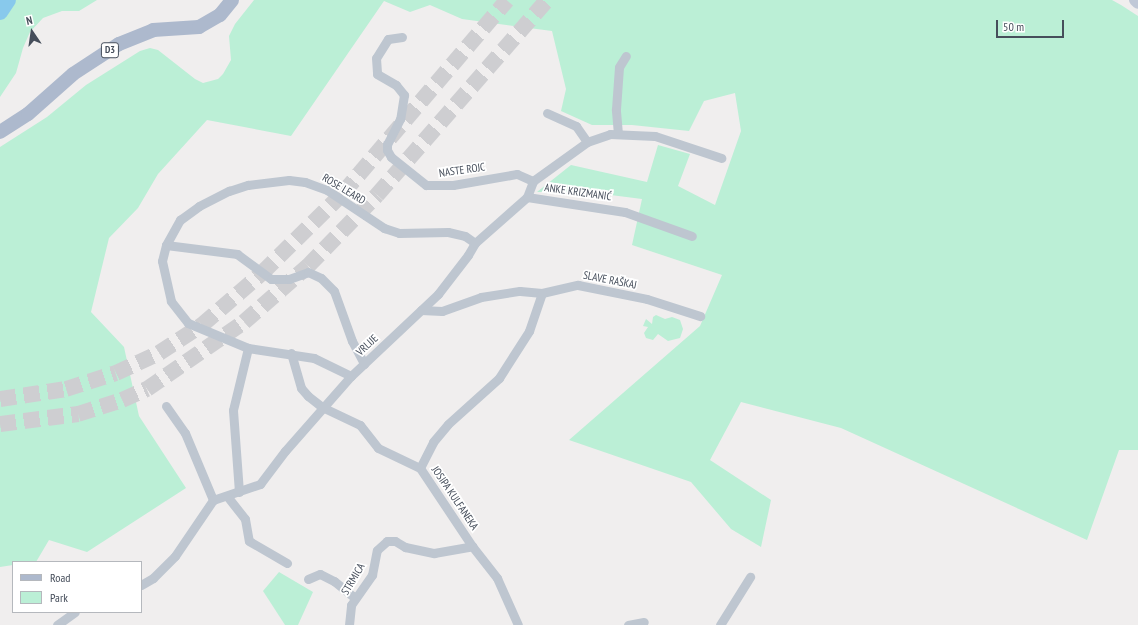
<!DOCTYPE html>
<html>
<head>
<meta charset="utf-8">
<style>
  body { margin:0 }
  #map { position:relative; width:1138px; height:625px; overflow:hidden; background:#f0eeee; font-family:"PT Sans Narrow",sans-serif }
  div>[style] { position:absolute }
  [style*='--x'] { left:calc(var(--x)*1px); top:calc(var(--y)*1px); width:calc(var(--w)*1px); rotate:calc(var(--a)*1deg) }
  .green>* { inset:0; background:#bbefd6 }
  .river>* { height:16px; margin:-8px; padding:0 8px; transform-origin:8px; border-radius:8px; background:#88c9ec }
  .highway-tunnel>* { height:16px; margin-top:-8px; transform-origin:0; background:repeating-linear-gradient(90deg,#ceced1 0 16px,transparent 0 24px) }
  .street>* { height:9px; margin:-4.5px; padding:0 4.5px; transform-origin:4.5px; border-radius:4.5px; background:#bec6d0 }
  .secondary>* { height:12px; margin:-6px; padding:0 6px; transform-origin:6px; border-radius:6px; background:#c0c8d7 }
  .primary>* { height:14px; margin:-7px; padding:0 7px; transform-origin:7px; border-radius:7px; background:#adb9cd }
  span { translate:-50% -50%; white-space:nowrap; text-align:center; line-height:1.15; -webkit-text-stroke:3.5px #fff; paint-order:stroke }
  .shield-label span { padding:1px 3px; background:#fff; border:1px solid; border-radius:3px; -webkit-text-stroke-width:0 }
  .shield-label { font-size:10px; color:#464e5b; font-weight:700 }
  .street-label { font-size:11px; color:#464e5b }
  .legend { position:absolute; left:12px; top:561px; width:130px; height:52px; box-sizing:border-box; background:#fff; border:1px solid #b5b8bd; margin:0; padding:5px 7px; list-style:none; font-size:12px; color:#464e5b }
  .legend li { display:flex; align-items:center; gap:8px; height:20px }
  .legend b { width:20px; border:1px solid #b5b8bd }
  .north { position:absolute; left:12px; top:12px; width:40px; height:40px; -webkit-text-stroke:3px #fff; paint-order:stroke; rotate:347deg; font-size:11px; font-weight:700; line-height:16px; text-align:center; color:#464e5b }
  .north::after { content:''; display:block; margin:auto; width:14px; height:18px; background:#464e5b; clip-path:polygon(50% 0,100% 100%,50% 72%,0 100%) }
  .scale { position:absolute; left:996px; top:20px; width:68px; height:18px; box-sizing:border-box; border:2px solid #464e5b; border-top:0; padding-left:5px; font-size:12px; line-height:14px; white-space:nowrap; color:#464e5b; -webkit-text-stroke:3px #fff; paint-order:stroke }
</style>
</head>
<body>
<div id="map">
  <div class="green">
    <i style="clip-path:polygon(0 0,97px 0,79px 11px,62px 11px,43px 18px,30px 32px,23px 48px,16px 73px,0 97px)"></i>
    <i style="clip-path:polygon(254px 0,1112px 0,1121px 5px,1138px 16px,1138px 450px,1119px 450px,1087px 540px,841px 428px,741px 402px,710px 460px,771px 500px,761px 547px,731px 529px,691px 482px,569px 440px,700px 326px,722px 275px,632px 245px,642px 199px,587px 192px,537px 192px,571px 165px,647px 182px,658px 145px,690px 154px,678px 186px,715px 205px,741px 131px,735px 93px,704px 101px,689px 131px,632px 125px,592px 125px,561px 111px,566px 89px,552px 31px,462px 19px,430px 5px,410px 12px,384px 1px,291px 136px,207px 120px,158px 174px,138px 208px,109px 238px,91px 312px,124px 347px,139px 416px,186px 488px,87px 552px,49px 540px,36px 562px,13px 562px,13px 565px,0 567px,0 147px,47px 117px,86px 85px,140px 51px,150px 48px,158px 50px,195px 79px,203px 83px,218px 79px,223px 74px,231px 60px,229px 36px,235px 24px)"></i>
    <i style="clip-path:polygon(656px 315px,665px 319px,672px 317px,680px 320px,683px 329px,680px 338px,668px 341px,658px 334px,653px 340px,646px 338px,644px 333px,648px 327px,643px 326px,646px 319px,652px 324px,653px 317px)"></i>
    <i style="clip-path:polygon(279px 572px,313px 592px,298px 625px,285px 625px,263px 591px)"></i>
  </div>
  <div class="river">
    <i style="--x:0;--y:12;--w:14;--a:-56"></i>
  </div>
  <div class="highway-tunnel">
    <i style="--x:0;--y:399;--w:67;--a:-8.6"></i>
    <i style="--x:66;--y:389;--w:52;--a:-17.7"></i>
    <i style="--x:116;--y:373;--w:47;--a:-24.9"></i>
    <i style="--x:159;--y:353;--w:51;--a:-33.1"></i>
    <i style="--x:202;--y:325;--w:79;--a:-40.9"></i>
    <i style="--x:262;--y:273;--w:114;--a:-44.6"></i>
    <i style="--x:343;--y:193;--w:253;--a:-49.6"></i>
    <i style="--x:0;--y:424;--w:79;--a:-7.3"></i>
    <i style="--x:78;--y:414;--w:46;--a:-17.7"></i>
    <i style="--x:122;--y:400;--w:27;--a:-24"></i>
    <i style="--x:147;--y:389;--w:118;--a:-34.6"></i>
    <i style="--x:244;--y:322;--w:85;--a:-41.2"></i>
    <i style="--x:308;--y:266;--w:99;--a:-45.8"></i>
    <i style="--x:377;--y:195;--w:259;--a:-48.9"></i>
  </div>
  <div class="street">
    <i style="--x:402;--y:37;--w:14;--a:172"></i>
    <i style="--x:388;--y:39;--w:22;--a:122"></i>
    <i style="--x:376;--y:58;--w:16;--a:86"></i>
    <i style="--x:377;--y:74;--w:22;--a:30"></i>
    <i style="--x:396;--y:85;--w:13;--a:51"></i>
    <i style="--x:404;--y:95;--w:24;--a:99"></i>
    <i style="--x:400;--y:119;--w:28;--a:117"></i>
    <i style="--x:387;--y:144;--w:6;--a:90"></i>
    <i style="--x:387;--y:150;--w:8;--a:60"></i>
    <i style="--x:391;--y:157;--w:45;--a:38.7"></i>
    <i style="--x:426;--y:185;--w:27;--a:0"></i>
    <i style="--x:453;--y:185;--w:65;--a:-9.8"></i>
    <i style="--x:517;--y:174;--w:17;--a:24"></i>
    <i style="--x:547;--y:113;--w:32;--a:24"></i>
    <i style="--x:576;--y:126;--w:19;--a:55"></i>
    <i style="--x:618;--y:134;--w:25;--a:-95"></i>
    <i style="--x:616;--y:109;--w:42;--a:-85.9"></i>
    <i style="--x:619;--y:67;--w:13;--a:-58"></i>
    <i style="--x:527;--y:197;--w:99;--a:8.7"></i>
    <i style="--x:625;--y:212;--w:71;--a:19.7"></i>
    <i style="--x:166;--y:245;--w:72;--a:7.2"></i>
    <i style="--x:237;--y:254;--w:42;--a:36.3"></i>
    <i style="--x:271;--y:279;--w:18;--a:0"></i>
    <i style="--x:289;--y:279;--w:20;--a:-20"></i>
    <i style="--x:308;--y:272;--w:14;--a:25"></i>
    <i style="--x:321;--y:278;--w:18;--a:45"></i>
    <i style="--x:334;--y:291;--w:53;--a:70.2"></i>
    <i style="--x:352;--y:341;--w:26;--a:62"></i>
    <i style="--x:421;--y:310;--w:21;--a:3"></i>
    <i style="--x:442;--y:311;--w:41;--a:-19.7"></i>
    <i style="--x:481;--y:297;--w:39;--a:-9"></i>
    <i style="--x:520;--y:291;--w:22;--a:5"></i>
    <i style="--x:542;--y:293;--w:37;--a:-13"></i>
    <i style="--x:578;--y:285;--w:70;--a:11.5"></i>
    <i style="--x:647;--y:299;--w:56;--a:17.8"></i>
    <i style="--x:291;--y:353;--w:36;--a:74"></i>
    <i style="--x:301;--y:388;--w:11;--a:49"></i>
    <i style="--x:308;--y:396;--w:18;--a:38"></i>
    <i style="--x:322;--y:407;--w:42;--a:25.3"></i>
    <i style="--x:360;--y:425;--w:29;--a:52"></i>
    <i style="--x:378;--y:448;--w:47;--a:25.5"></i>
    <i style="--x:351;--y:376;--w:41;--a:-154.1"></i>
    <i style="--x:314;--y:358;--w:67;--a:-171.4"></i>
    <i style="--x:248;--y:348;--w:65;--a:-157.4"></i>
    <i style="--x:188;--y:323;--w:28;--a:-128"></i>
    <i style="--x:171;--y:301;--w:41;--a:-102.7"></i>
    <i style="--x:162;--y:261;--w:16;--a:-76"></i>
    <i style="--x:166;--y:245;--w:29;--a:-61"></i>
    <i style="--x:180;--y:220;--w:24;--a:-36"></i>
    <i style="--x:199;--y:206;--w:34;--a:-27"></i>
    <i style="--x:229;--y:191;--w:20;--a:-18"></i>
    <i style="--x:248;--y:185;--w:41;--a:-7"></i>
    <i style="--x:289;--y:180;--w:16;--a:7"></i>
    <i style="--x:305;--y:182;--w:23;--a:20"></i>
    <i style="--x:327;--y:190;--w:69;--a:33.7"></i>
    <i style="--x:384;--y:228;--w:16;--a:18"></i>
    <i style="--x:399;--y:233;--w:49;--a:-1.2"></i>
    <i style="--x:448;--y:232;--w:17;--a:13"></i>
    <i style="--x:465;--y:236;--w:12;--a:35"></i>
    <i style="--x:166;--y:406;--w:33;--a:55"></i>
    <i style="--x:185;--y:433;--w:73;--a:67.3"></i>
    <i style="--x:420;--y:468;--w:29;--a:-63"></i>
    <i style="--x:433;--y:442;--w:23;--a:-50"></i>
    <i style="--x:448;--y:424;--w:69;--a:-42"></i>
    <i style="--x:499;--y:378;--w:56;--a:-57.4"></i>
    <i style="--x:529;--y:331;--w:40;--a:-71.1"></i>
    <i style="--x:420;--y:468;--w:94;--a:56.3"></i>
    <i style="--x:472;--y:546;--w:41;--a:52"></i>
    <i style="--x:497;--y:578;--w:51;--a:65.9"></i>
    <i style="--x:239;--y:492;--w:82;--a:-94.2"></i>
    <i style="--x:233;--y:410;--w:64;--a:-76.4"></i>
    <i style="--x:227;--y:496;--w:29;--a:52"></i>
    <i style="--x:245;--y:519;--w:22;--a:80"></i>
    <i style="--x:249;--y:541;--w:44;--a:30.1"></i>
    <i style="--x:308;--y:579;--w:13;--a:-23"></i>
    <i style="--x:320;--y:574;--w:16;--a:27"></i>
    <i style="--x:334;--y:581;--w:27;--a:39"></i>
    <i style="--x:141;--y:585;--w:14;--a:-30"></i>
    <i style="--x:153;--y:578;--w:31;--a:-45"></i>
    <i style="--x:175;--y:556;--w:68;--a:-55.8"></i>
    <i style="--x:213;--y:500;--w:50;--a:-18.8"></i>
    <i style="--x:260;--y:484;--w:41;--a:-52.9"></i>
    <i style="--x:285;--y:451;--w:100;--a:-48.7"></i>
    <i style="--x:351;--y:376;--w:120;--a:-43.3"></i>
    <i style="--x:438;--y:294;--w:49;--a:-52.4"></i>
    <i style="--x:468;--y:255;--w:14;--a:-60"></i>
    <i style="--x:475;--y:243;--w:69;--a:-41.5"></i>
    <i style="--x:527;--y:197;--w:17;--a:-69"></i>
    <i style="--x:533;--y:181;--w:67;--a:-35.8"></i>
    <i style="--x:587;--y:142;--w:24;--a:-19"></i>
    <i style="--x:610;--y:134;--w:45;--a:2.5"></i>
    <i style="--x:655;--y:136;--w:70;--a:18.4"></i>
    <i style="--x:57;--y:625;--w:22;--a:-36"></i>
    <i style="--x:349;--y:625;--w:20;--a:-84"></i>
    <i style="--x:351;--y:605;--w:37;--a:-55"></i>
    <i style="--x:372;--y:575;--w:25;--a:-79"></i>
    <i style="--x:377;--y:550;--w:13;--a:-42"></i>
    <i style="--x:387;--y:541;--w:8;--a:0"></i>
    <i style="--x:395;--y:541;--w:12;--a:31"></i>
    <i style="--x:405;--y:547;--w:30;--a:12"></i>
    <i style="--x:434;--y:553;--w:39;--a:-10"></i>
    <i style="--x:628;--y:625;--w:16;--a:-11"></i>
    <i style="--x:720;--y:625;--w:57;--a:-58"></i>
  </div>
  <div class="secondary">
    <i style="--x:1135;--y:0;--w:4;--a:45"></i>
  </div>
  <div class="primary">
    <i style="--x:0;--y:132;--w:33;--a:-33"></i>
    <i style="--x:28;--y:114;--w:60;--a:-41.6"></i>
    <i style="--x:73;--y:74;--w:55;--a:-33.1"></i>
    <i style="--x:119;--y:44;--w:37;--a:-22"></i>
    <i style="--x:153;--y:30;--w:46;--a:-3.7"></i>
    <i style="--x:199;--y:27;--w:24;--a:-30"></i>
    <i style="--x:220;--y:15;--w:19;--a:-51"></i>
  </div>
  <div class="shield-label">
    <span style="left:110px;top:50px">D3</span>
  </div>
  <div class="street-label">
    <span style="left:462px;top:170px;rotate:-8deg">NASTE ROJC</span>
    <span style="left:344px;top:189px;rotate:31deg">ROSE LEARD</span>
    <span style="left:578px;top:192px;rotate:8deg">ANKE KRIZMANIĆ</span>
    <span style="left:610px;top:280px;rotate:11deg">SLAVE RAŠKAJ</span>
    <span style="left:367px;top:345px;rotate:-43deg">VRLIJE</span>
    <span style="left:455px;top:498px;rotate:56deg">JOSIPA KULFANEKA</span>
    <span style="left:353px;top:579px;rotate:-59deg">STRMICA</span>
  </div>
  <ul class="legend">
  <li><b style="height:5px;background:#adb9cd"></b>Road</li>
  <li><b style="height:11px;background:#bbefd6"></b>Park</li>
  </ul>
  <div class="north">N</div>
  <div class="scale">50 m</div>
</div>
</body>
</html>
